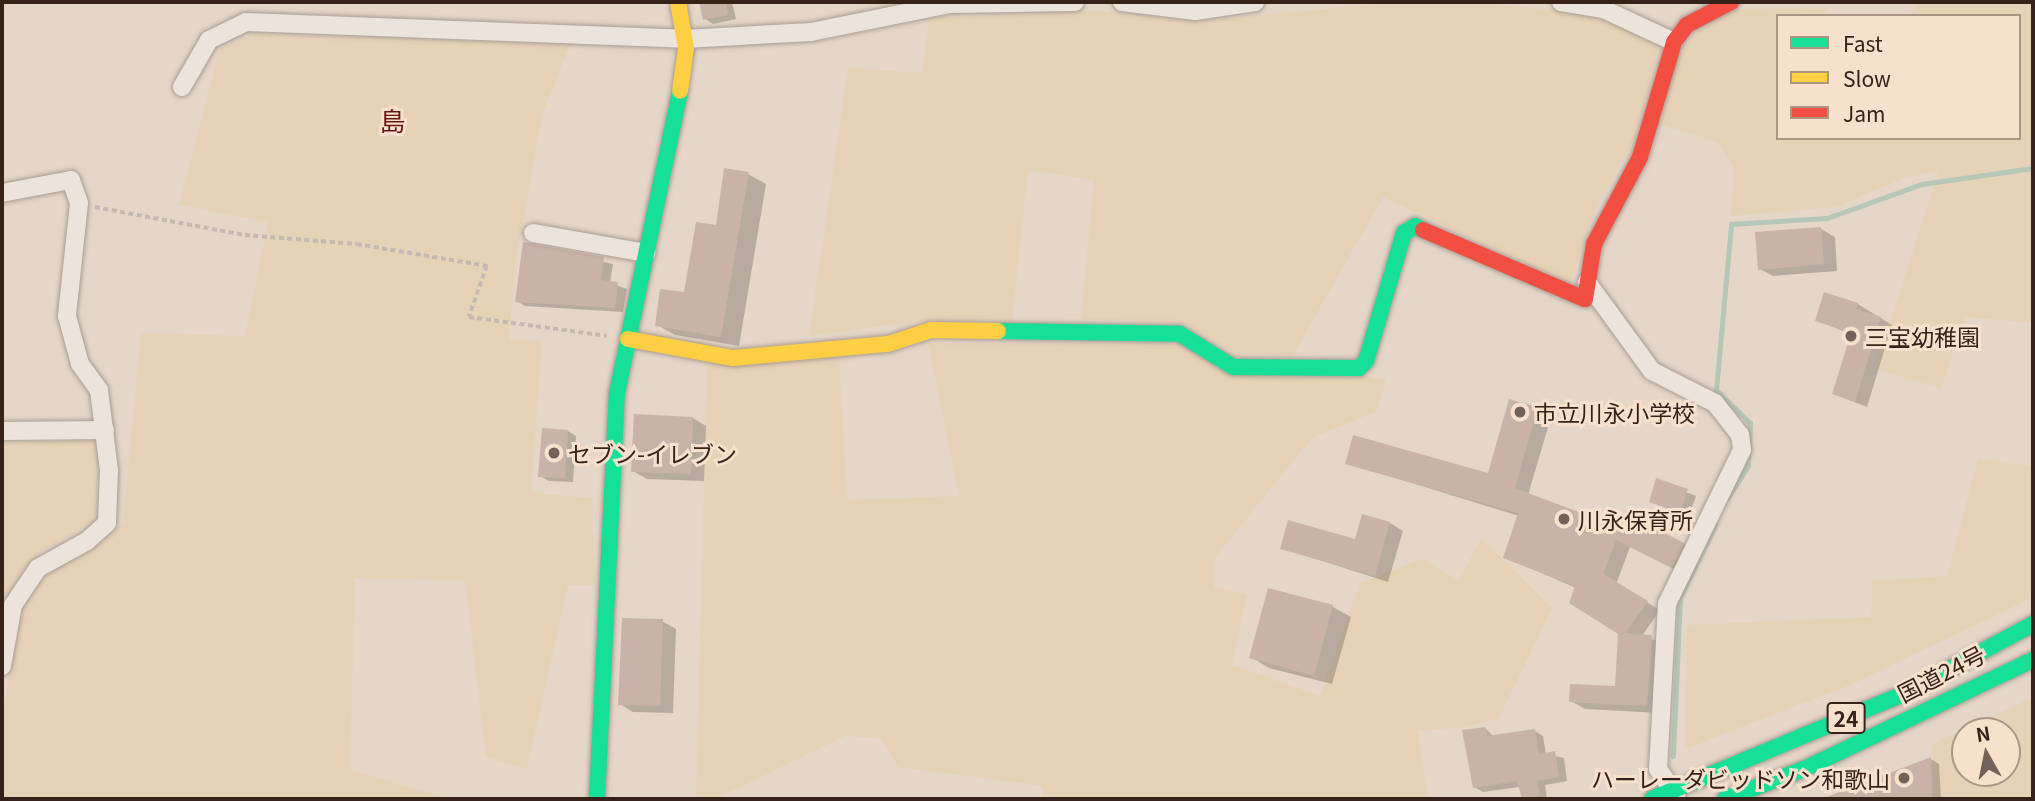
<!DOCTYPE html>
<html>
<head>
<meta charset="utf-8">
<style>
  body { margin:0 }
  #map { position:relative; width:2035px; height:801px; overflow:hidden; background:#e5d6c8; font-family:Georgia,"Noto Sans JP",serif }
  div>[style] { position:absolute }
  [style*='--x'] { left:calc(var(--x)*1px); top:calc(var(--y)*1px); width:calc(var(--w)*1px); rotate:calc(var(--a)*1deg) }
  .farmland>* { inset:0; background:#e6d2b7 }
  .shadow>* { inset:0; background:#0003 }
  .stream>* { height:5px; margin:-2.5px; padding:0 2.5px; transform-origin:2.5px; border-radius:2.5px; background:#b5c7b7 }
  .building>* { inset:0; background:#c9b3a9 }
  .path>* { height:3.5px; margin-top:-1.75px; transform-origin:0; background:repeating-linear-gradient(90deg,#c4b9b2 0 5px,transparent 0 8.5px) }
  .roads { filter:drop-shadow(0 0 2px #a99c92) drop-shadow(0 0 2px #a99c92) }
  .street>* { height:18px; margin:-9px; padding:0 9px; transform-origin:9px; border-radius:9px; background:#ece3db }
  .fast>* { height:16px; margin:-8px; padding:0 8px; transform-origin:8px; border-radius:8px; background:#16e098 }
  .slow>* { height:16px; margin:-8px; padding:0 8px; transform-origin:8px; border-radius:8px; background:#ffcf43 }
  .jam>* { height:16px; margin:-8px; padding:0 8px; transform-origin:8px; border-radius:8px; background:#f24e42 }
  .dots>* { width:19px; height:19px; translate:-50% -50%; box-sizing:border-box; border:4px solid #f8e1cc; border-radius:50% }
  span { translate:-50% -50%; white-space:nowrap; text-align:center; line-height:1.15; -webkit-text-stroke:6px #f8e1cc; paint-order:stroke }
  .shield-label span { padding:2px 5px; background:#f8e1cc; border:2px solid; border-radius:5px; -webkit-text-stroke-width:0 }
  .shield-label { font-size:21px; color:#37221a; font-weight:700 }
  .poi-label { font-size:23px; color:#37221a }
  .left { translate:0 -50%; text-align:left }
  .right { translate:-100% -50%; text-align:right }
  .street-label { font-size:23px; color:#37221a }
  .quarter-label { font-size:26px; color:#671718 }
  .frame { position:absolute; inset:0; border:4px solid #37221a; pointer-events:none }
  .legend { position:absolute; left:1776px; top:14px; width:245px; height:126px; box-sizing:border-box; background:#f8e1cc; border:2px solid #ab9585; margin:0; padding:9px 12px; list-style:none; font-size:21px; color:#37221a }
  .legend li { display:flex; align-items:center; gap:14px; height:35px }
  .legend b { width:35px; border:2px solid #ab9585 }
  .north { position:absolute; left:1951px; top:717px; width:70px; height:70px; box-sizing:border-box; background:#f8e1cc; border:2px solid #ab9585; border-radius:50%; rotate:351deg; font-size:19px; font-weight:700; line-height:28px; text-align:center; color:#37221a }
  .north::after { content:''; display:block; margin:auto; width:24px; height:32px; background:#746157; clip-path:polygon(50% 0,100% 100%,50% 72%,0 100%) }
</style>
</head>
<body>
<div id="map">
  <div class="farmland">
    <i style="clip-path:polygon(1397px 2px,1480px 2px,1594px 15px,1662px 44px,1634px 140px,1595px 209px,1570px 284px,1383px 197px,1292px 357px,1235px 353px,1185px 324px,1081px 319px,1094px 180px,1028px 170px,1012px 321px,925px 320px,809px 336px,848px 68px,922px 73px,929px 18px,1097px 11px,1200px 21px)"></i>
    <i style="clip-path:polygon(1919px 2px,2033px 2px,2033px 323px,1965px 317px,1941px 388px,1875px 369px,1939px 170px,1901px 179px,1836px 207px,1731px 216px,1734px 168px,1717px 142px,1659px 124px,1677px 58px,1698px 31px,1735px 9px,1828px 8px,1821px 16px,1778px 16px,1778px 138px,2019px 138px,2019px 16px,1909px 16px)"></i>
    <i style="clip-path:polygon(254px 34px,570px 44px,542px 116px,515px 267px,509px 340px,542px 341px,531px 493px,592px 498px,595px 585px,568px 585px,527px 769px,486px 757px,465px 580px,355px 578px,350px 770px,451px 799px,2px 799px,2px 715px,22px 606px,48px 572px,123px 524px,141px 333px,245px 336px,268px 222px,179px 205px,220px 48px)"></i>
    <i style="clip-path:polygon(928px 343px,1179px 344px,1386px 380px,1377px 411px,1312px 438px,1214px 559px,1214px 587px,1247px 595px,1232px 665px,1320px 696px,1360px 583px,1422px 559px,1459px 581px,1481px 538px,1552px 608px,1499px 718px,1466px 727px,1418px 731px,1428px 799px,1043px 799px,1043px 786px,898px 767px,881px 738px,845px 736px,715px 799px,696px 799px,707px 363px,839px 356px,847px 500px,959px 496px)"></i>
    <i style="clip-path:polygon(98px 439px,96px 520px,38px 553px,9px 594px,2px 628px,2px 443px)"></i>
    <i style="clip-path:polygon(1978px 459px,2033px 466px,2033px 597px,1857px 682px,1685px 749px,1687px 625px,1871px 617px,1873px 581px,1947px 576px)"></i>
    <i style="clip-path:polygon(evenodd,2033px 697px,2033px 799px,1934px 799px,1932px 744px,2033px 697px,2007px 731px,2007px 773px,1965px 773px,1965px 731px,2007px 731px)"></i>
  </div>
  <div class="shadow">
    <i style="clip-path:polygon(701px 2px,732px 2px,736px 19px,713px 24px,704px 18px)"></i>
    <i style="clip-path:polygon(748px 174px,766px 184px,739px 346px,675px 335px,657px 325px,685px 294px)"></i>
    <i style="clip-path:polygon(1821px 229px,1835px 237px,1837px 271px,1773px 276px,1760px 269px)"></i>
    <i style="clip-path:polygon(524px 244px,613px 264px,610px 283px,627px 289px,623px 312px,525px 306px,517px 301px)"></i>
    <i style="clip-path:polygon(1825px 294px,1858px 304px,1892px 325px,1867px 407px,1834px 394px,1852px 335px,1817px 320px)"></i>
    <i style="clip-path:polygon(1537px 409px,1551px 417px,1528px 495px,1629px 533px,1683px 544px,1697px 552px,1686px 575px,1630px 547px,1616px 584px,1660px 610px,1642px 636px,1665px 644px,1660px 713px,1585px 709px,1571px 701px,1617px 688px,1620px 633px,1576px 588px,1505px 557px,1519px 516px,1347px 463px,1489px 476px)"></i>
    <i style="clip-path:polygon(693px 418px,706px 426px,704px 481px,647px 479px,633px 471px)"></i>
    <i style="clip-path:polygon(568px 431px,576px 436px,573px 482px,549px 481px,540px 476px)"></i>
    <i style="clip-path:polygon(1658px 481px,1696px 496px,1689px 516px,1651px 501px)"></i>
    <i style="clip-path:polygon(1390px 523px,1403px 531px,1388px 582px,1282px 548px,1356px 541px)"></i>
    <i style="clip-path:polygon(1270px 590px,1333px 607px,1351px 617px,1332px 684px,1269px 668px,1251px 657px)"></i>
    <i style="clip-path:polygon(662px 621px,676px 629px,673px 713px,633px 712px,620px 704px)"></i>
    <i style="clip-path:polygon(1485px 728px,1494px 737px,1535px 731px,1543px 736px,1546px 754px,1564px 758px,1567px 781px,1545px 785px,1547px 799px,1523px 799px,1519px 787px,1483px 792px,1474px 787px)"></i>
    <i style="clip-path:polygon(1931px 759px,1939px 764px,1941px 799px,1825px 799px)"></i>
  </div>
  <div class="stream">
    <i style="--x:1727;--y:499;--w:40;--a:-58"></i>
    <i style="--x:1748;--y:465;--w:42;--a:-87.3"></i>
    <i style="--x:1750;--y:423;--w:47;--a:-135.9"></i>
    <i style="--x:1716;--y:390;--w:167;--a:-84.8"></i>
    <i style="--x:1731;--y:224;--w:96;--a:-3.6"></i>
    <i style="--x:1827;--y:218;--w:101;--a:-19.7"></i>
    <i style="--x:1922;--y:184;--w:112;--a:-8.2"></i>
    <i style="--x:1673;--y:756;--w:158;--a:-87.5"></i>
    <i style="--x:1680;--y:598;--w:82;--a:-64.1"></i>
  </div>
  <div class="building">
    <i style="clip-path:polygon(699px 2px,726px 2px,728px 15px,703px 20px)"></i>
    <i style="clip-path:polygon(724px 168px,749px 172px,721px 337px,655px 326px,660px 289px,684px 292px,696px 222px,716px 225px)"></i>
    <i style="clip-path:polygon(1821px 227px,1824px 264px,1758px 270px,1755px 232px)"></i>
    <i style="clip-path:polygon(523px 242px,604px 257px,601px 280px,618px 282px,615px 308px,515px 302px)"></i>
    <i style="clip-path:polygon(1824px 292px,1858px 303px,1856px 309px,1881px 317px,1855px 402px,1832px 394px,1851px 333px,1815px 321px)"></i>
    <i style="clip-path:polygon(1509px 399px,1538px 407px,1515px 488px,1629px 531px,1635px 518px,1684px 543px,1672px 568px,1616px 540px,1603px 574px,1648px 601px,1625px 633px,1652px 635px,1647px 706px,1569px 702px,1570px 684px,1615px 686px,1618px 634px,1569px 603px,1575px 586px,1503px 558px,1518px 513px,1345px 464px,1353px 435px,1488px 473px)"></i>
    <i style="clip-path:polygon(634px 414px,693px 417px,691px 474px,631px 472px)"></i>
    <i style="clip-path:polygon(542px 428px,568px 430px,565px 478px,538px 477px)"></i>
    <i style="clip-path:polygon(1656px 478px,1688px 489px,1680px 513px,1649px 502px)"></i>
    <i style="clip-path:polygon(1362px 514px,1390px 522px,1375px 576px,1280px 549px,1288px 520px,1355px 539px)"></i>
    <i style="clip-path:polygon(1268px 588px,1333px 605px,1314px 676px,1249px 658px)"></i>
    <i style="clip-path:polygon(622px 618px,663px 619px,660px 706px,618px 705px)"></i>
    <i style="clip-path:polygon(1485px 727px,1487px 736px,1535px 729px,1539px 754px,1555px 751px,1559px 777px,1537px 781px,1540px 796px,1522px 799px,1517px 781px,1473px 788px,1462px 730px)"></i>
    <i style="clip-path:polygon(1931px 757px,1932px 799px,1824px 799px,1824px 798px)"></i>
  </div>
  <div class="path">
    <i style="--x:95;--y:207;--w:153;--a:10.6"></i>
    <i style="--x:245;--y:235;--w:112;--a:4.6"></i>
    <i style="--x:357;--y:244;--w:132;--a:9.6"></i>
    <i style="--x:487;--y:266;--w:54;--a:109.4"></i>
    <i style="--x:469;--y:317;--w:139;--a:7.8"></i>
  </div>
  <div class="roads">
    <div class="street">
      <i style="--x:1122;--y:2;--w:74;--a:7"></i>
      <i style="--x:1195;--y:11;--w:61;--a:-8.5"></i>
      <i style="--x:1561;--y:2;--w:43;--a:9.5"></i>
      <i style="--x:1603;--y:9;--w:78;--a:24.9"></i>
      <i style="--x:182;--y:87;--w:54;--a:-60.1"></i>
      <i style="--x:209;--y:40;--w:41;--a:-25.9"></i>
      <i style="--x:246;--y:22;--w:439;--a:2.2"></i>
      <i style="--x:685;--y:39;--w:126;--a:-3.2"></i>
      <i style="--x:811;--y:32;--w:142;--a:-11.4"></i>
      <i style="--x:950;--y:4;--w:125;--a:-0.9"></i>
      <i style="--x:2;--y:193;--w:70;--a:-10.7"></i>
      <i style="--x:71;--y:180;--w:24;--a:71"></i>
      <i style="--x:79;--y:203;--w:114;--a:96.1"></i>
      <i style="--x:67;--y:316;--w:50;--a:74.8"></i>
      <i style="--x:80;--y:364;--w:32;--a:54"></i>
      <i style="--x:99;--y:390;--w:81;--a:82.9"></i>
      <i style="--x:109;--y:470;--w:53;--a:92.2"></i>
      <i style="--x:107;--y:523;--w:27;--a:138"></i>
      <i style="--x:87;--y:541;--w:56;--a:151.1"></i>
      <i style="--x:38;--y:568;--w:45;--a:124"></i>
      <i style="--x:13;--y:605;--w:62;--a:100.2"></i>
      <i style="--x:533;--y:233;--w:115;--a:10"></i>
      <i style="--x:1587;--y:282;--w:110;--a:53.9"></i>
      <i style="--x:1652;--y:371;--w:71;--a:26.9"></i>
      <i style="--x:1715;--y:403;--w:41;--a:52"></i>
      <i style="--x:1740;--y:435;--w:15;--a:82"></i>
      <i style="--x:1742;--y:450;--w:171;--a:116"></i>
      <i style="--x:1667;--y:604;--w:165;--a:93.1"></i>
      <i style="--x:1658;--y:769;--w:32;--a:55"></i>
      <i style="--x:2;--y:431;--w:103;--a:-0.6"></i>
    </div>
    <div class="fast">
      <i style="--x:998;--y:331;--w:182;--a:0.9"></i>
      <i style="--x:1180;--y:334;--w:62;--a:31.9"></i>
      <i style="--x:1233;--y:367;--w:126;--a:0.5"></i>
      <i style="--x:1359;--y:368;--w:10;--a:-45"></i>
      <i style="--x:1366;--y:361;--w:134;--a:-73.5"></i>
      <i style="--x:1404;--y:233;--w:13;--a:-32"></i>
      <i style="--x:1415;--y:226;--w:9;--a:27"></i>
      <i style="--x:597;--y:799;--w:406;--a:-87.2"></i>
      <i style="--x:617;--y:393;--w:309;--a:-78.2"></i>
      <i style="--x:1652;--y:799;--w:272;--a:-22.7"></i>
      <i style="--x:1903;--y:694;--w:148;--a:-28.3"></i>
      <i style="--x:1725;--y:799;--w:85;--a:-20.8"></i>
      <i style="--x:1804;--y:769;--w:254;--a:-25.5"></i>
    </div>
    <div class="slow">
      <i style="--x:678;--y:2;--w:47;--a:80.1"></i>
      <i style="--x:686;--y:48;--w:43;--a:97.9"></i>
      <i style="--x:628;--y:339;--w:107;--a:10.3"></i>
      <i style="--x:733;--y:358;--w:156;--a:-5.2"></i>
      <i style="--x:888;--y:344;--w:45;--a:-18"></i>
      <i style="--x:931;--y:330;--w:67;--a:0.9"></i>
    </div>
    <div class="jam">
      <i style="--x:1423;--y:230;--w:176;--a:23.1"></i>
      <i style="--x:1585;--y:299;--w:56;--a:-80.7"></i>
      <i style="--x:1594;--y:244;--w:98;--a:-62.1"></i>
      <i style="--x:1640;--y:157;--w:120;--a:-73.5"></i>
      <i style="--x:1674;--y:42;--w:21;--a:-53"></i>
      <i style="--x:1687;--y:25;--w:50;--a:-27.6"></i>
    </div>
  </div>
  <div class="dots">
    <i style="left:1851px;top:336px;background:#746157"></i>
    <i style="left:1520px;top:412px;background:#746157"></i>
    <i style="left:554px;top:453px;background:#746157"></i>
    <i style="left:1564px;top:519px;background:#746157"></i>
    <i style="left:1904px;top:778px;background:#746157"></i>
  </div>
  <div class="shield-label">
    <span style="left:1846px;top:718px">24</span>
  </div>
  <div class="poi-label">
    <span class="left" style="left:1865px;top:336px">三宝幼稚園</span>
    <span class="left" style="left:1534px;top:412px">市立川永小学校</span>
    <span class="left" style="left:568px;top:453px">セブン-イレブン</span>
    <span class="left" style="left:1578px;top:519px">川永保育所</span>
    <span class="right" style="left:1890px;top:778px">ハーレーダビッドソン和歌山</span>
  </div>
  <div class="street-label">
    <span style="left:1941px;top:673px;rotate:-27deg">国道24号</span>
  </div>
  <div class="quarter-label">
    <span style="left:393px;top:120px">島</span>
  </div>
  <div class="frame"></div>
  <ul class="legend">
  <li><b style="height:9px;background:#16e098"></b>Fast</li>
  <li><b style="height:9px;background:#ffcf43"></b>Slow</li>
  <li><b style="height:9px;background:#f24e42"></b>Jam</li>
  </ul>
  <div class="north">N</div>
</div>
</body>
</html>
